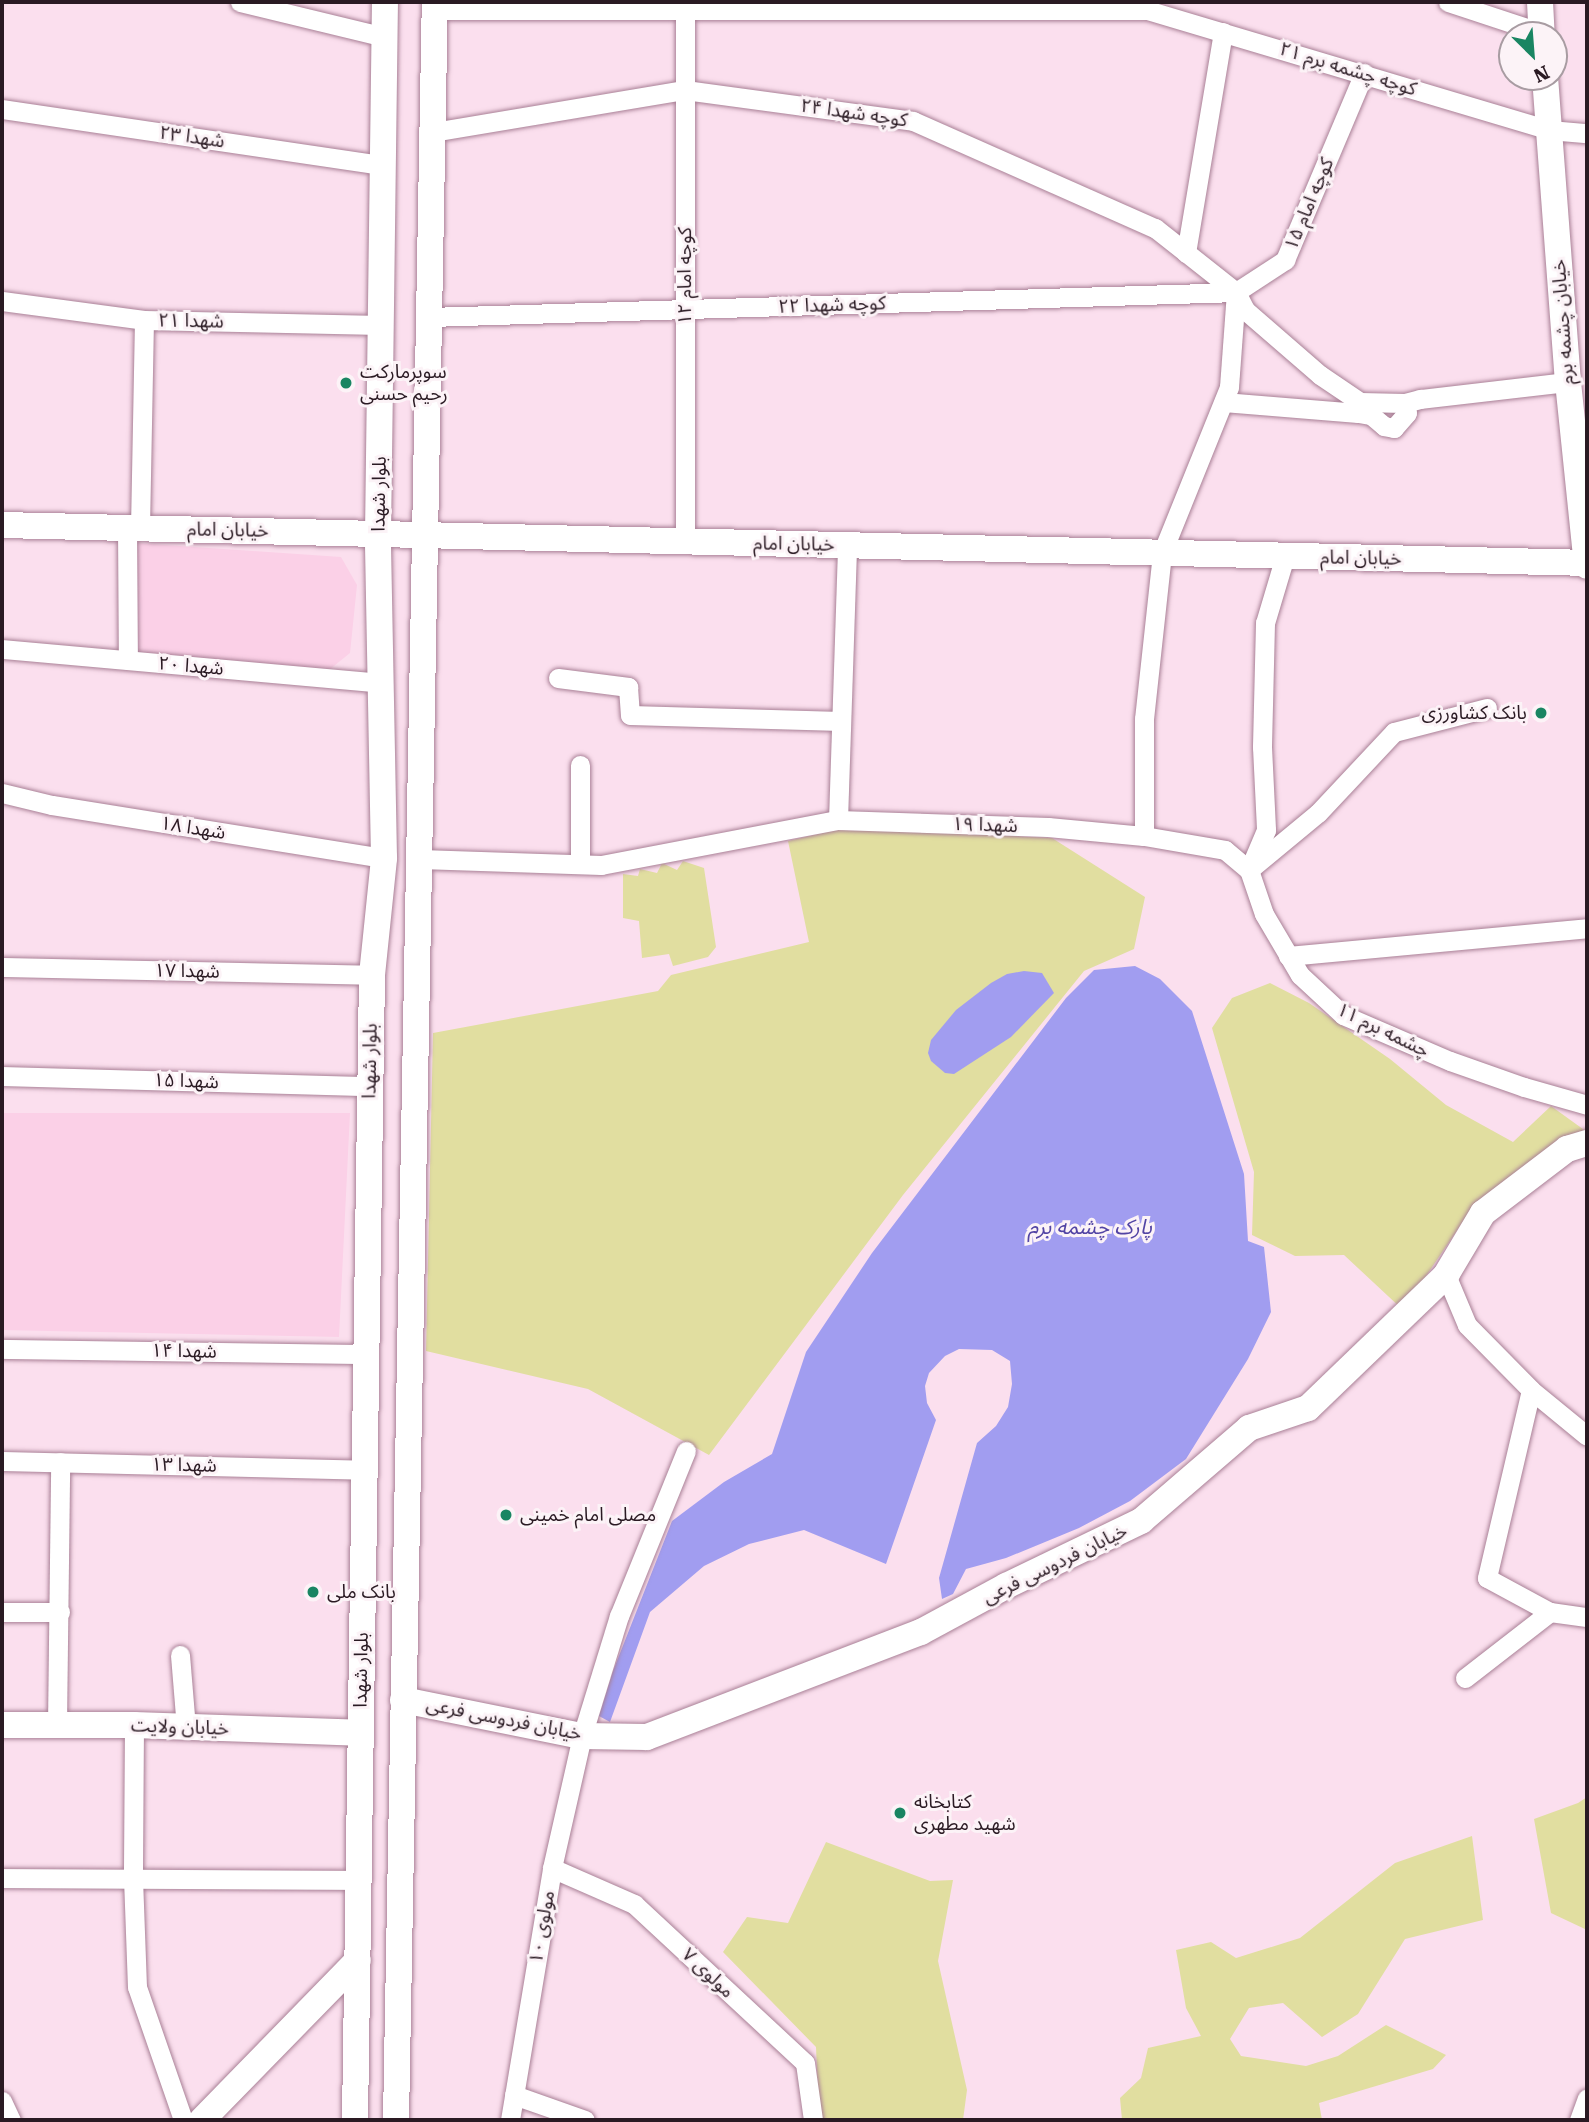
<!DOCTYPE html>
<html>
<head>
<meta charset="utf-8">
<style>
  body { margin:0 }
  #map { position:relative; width:1589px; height:2122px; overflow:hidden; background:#fbdfee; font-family:"Roboto Serif","Noto Sans Arabic",serif }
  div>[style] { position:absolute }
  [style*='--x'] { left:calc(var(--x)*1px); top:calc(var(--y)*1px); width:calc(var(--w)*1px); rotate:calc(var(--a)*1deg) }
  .built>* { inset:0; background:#fbd0e7 }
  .green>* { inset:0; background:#e1dea0 }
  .water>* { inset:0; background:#a19df0 }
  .roads { filter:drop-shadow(0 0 2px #a98096) drop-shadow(0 0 2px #a98096) }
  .street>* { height:19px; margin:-9.5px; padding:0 9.5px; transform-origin:9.5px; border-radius:9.5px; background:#fff }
  .secondary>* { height:26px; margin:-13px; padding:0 13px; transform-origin:13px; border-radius:13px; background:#fff }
  .dots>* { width:19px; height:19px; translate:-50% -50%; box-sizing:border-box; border:4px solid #fcf3f7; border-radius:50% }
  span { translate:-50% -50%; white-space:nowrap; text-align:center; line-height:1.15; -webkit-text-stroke:6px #fcf3f7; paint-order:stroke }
  .street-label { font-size:19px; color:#2a1a23 }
  .poi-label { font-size:19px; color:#2a1a23 }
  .left { translate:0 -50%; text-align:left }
  .right { translate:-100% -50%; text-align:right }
  .water-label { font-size:21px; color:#5244a4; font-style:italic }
  .frame { position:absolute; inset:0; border:4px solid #2a1a23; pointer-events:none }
  .north { position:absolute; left:1498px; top:21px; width:70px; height:70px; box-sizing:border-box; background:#fcf3f7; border:2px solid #a89ca2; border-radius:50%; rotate:155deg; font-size:19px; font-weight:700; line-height:28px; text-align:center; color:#2a1a23 }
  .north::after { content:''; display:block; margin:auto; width:24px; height:32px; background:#198562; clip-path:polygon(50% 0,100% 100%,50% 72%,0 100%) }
</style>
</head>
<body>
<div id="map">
  <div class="built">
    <i style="clip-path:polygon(136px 543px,341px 557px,357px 585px,350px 653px,329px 670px,131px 652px)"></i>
    <i style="clip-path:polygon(2px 1113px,350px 1113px,339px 1337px,2px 1330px)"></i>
  </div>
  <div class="green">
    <i style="clip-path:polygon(844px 828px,1052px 838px,1145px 897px,1134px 949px,1084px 971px,903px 1195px,709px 1455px,588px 1389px,426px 1351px,433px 1033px,658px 991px,671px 975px,809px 942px,788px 841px)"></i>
    <i style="clip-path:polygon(683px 861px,704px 868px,716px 947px,708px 957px,673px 966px,669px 954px,642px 958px,639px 921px,623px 918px,623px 874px,638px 876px,640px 869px,657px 873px,662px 863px,677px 870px)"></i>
    <i style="clip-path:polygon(1270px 983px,1309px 1003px,1390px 1059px,1446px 1105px,1513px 1142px,1551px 1106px,1587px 1132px,1462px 1223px,1403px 1310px,1344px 1255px,1295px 1256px,1252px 1235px,1254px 1172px,1212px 1028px,1232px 998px)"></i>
    <i style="clip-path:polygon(1587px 1797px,1587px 1930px,1551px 1913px,1534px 1819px,1578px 1803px)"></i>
    <i style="clip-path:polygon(1472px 1836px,1483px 1920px,1405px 1939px,1358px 2014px,1322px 2037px,1283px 2003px,1249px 2008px,1230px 2039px,1241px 2056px,1306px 2066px,1338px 2056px,1386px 2025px,1446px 2055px,1433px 2069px,1319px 2103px,1322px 2120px,1122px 2120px,1120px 2098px,1141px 2078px,1148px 2048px,1201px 2036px,1186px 2008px,1176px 1950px,1211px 1942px,1236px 1958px,1300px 1938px,1395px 1863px)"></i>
    <i style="clip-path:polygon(826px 1842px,930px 1881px,953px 1880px,938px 1961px,967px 2090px,963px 2120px,819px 2120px,816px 2047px,723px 1952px,747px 1917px,788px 1923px)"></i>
  </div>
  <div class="water">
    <i style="clip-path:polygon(1135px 966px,1160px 979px,1192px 1011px,1244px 1174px,1248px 1241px,1264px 1247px,1271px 1312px,1248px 1359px,1186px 1459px,1130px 1501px,1079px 1528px,1006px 1558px,966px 1569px,953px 1594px,942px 1599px,939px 1578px,977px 1443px,996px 1426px,1008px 1407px,1012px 1384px,1010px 1361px,992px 1350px,959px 1349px,945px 1356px,929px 1373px,925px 1386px,927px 1403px,936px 1420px,886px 1564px,804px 1530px,749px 1544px,704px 1566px,650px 1612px,610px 1722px,599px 1716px,613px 1671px,672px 1521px,724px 1482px,772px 1454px,806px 1352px,872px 1253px,1066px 998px,1094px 970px)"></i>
    <i style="clip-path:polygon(1024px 971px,1042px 973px,1054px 993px,1011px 1037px,954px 1074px,945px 1073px,931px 1061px,928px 1053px,931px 1040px,956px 1010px,991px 983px,1007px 974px)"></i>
  </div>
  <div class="roads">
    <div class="street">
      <i style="--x:240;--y:2;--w:149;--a:13.6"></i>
      <i style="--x:1448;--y:2;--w:99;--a:18.3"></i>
      <i style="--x:435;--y:10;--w:712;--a:0"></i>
      <i style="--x:1147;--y:10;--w:420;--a:16.6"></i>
      <i style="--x:1549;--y:130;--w:38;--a:5"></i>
      <i style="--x:685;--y:10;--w:531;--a:90"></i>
      <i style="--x:2;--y:109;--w:385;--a:8.4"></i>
      <i style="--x:433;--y:132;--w:255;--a:-9.5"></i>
      <i style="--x:685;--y:90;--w:230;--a:7.7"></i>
      <i style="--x:913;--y:121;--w:265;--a:23.9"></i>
      <i style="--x:1155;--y:228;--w:103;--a:38.3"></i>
      <i style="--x:1236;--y:292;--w:20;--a:63"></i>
      <i style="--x:1245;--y:310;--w:99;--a:40.9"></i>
      <i style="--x:1320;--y:375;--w:48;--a:34"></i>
      <i style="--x:1360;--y:402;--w:45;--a:1.3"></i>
      <i style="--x:1405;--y:403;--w:10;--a:79"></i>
      <i style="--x:1407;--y:413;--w:20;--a:131"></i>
      <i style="--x:1394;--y:428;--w:10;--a:-169"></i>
      <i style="--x:1384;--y:426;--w:17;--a:-140"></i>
      <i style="--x:1371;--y:415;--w:13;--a:-171"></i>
      <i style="--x:1358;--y:413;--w:135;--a:-175.3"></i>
      <i style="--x:1186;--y:253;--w:224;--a:-80.5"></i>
      <i style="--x:2;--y:301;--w:143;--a:7.6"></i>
      <i style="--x:144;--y:320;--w:237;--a:1.2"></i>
      <i style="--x:429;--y:317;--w:807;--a:-1.77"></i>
      <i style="--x:1405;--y:403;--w:16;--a:-15"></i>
      <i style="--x:1420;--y:399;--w:149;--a:-6.6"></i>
      <i style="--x:127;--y:528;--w:132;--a:89.6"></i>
      <i style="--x:140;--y:528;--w:208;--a:-88.9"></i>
      <i style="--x:1285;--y:556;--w:70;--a:106.6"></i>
      <i style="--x:1265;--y:623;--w:124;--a:91.4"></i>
      <i style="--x:1262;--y:747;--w:83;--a:87.2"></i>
      <i style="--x:1266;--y:830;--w:43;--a:113"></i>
      <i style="--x:1249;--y:870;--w:46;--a:71.2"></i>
      <i style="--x:1264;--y:914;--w:71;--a:59.5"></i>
      <i style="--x:1300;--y:975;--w:59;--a:42.9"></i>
      <i style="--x:1343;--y:1015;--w:116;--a:23.3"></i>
      <i style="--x:1450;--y:1061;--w:78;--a:19.4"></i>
      <i style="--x:1524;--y:1087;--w:66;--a:15.9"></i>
      <i style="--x:2;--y:649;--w:380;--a:5.1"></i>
      <i style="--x:558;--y:678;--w:71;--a:7.3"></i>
      <i style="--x:628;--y:687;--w:28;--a:86"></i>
      <i style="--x:630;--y:715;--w:211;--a:1.6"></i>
      <i style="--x:2;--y:793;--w:51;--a:13.5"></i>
      <i style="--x:52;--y:805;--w:336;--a:9.1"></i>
      <i style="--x:838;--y:820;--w:274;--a:-88.1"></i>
      <i style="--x:1144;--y:836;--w:117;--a:-90"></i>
      <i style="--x:1144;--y:719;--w:167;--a:-83.8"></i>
      <i style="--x:1162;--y:553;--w:179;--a:-68"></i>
      <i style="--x:1229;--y:387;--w:95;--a:-85.8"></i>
      <i style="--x:1236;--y:292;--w:59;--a:-33.1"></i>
      <i style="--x:1285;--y:260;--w:203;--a:-67.1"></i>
      <i style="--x:420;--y:859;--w:181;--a:1.9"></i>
      <i style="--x:601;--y:865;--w:241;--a:-10.8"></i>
      <i style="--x:838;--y:820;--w:210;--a:1.9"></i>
      <i style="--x:1048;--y:827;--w:96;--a:5.4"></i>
      <i style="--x:1144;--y:836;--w:82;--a:9.8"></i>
      <i style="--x:1225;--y:850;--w:31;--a:40"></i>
      <i style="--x:1249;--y:870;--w:89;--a:-39.6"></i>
      <i style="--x:1318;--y:813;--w:111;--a:-46.8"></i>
      <i style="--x:1394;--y:732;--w:96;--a:-14.5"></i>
      <i style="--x:580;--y:864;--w:99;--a:-90"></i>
      <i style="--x:1288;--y:956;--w:300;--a:-5.3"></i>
      <i style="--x:2;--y:967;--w:370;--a:1.2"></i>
      <i style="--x:2;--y:1076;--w:368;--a:1.6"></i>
      <i style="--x:1446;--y:1275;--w:54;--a:67.2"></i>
      <i style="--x:1467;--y:1325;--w:91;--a:45.4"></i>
      <i style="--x:1531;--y:1390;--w:72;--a:39.4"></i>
      <i style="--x:2;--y:1349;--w:364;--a:0.8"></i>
      <i style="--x:1531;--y:1390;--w:193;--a:103.2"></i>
      <i style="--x:1487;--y:1578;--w:72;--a:28.4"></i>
      <i style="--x:2;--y:1461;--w:363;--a:1.4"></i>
      <i style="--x:2;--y:1612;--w:58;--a:0"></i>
      <i style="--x:180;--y:1655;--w:73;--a:85.3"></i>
      <i style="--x:1465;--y:1678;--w:108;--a:-37.8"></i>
      <i style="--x:1550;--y:1612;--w:37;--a:8"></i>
      <i style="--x:57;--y:1725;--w:263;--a:-89.3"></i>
      <i style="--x:134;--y:1725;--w:153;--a:90.4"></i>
      <i style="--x:133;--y:1878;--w:109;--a:87.9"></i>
      <i style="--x:137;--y:1987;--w:141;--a:70.9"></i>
      <i style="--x:552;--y:1868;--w:90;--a:23.7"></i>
      <i style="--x:634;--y:1904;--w:233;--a:42.9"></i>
      <i style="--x:805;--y:2063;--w:58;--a:82"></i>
      <i style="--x:2;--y:1878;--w:358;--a:0.3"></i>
      <i style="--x:514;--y:2095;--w:75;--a:19.4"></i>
      <i style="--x:2;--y:2101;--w:21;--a:65"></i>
      <i style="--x:510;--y:2120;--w:255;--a:-80.5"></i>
      <i style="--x:552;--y:1868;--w:135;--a:-77.2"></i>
      <i style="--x:582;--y:1736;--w:126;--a:-72.9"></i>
      <i style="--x:619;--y:1616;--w:178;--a:-67.9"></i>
      <i style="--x:1579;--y:2120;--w:23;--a:-70"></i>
    </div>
    <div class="secondary">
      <i style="--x:1540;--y:2;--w:33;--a:87"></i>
      <i style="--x:1545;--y:77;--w:306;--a:85.7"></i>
      <i style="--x:1568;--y:382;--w:185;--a:84.1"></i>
      <i style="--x:2;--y:525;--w:1585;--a:1.37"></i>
      <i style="--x:403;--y:1700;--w:183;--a:11.4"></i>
      <i style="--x:582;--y:1736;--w:65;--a:0.9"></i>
      <i style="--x:647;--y:1737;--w:293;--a:-21"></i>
      <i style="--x:921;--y:1632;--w:97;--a:-28.4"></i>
      <i style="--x:1006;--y:1586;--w:150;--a:-25.7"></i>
      <i style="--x:1141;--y:1521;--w:143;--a:-40.7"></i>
      <i style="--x:1249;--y:1428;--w:62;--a:-18.7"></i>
      <i style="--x:1308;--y:1408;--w:192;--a:-43.9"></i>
      <i style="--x:1446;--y:1275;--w:72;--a:-59.2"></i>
      <i style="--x:1483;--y:1213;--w:106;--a:-37.3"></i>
      <i style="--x:1567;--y:1149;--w:21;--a:-17"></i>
      <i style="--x:2;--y:1725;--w:132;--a:0"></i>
      <i style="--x:134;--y:1725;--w:225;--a:2"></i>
      <i style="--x:202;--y:2120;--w:223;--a:-45.7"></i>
      <i style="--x:355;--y:2120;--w:1145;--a:-89.15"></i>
      <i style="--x:372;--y:975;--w:118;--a:-84.1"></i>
      <i style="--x:384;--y:858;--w:324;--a:-91.1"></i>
      <i style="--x:378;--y:534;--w:532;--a:-89.25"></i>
      <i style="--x:396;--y:2120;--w:2118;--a:-88.95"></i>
    </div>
  </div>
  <div class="dots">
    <i style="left:346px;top:383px;background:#198562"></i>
    <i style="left:1541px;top:713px;background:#198562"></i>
    <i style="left:506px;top:1515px;background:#198562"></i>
    <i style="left:313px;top:1592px;background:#198562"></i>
    <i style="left:900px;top:1813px;background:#198562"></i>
  </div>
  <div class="street-label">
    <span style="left:1348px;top:69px;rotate:17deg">کوچه چشمه برم ۲۱</span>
    <span style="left:854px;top:113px;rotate:8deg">کوچه شهدا ۲۴</span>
    <span style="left:192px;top:137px;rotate:8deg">شهدا ۲۳</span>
    <span style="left:1309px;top:204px;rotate:-67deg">کوچه امام ۱۵</span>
    <span style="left:685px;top:276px;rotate:-90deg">کوچه امام ۱۲</span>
    <span style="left:832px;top:305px;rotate:-2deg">کوچه شهدا ۲۲</span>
    <span style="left:191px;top:321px;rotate:1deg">شهدا ۲۱</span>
    <span style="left:1563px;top:322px;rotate:-94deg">خیابان چشمه برم</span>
    <span style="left:379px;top:494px;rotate:-89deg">بلوار شهدا</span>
    <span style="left:228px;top:530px;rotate:1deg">خیابان امام</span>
    <span style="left:794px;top:544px;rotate:1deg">خیابان امام</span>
    <span style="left:1361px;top:558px;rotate:1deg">خیابان امام</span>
    <span style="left:191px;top:666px;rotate:5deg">شهدا ۲۰</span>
    <span style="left:985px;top:825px;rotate:2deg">شهدا ۱۹</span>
    <span style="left:193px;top:828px;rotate:9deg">شهدا ۱۸</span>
    <span style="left:187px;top:971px;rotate:1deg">شهدا ۱۷</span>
    <span style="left:1383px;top:1030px;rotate:26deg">چشمه برم ۱۱</span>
    <span style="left:370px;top:1061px;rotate:-89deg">بلوار شهدا</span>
    <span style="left:186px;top:1081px;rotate:2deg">شهدا ۱۵</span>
    <span style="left:184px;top:1351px;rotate:1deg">شهدا ۱۴</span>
    <span style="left:184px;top:1465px;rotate:1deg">شهدا ۱۳</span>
    <span style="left:1055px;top:1564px;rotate:-26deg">خیابان فردوسی فرعی</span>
    <span style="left:361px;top:1670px;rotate:-89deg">بلوار شهدا</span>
    <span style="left:504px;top:1719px;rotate:11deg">خیابان فردوسی فرعی</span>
    <span style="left:180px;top:1727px;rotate:2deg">خیابان ولایت</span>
    <span style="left:542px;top:1927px;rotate:-80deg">مولوی ۱۰</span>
    <span style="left:708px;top:1973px;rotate:43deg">مولوی ۷</span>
  </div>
  <div class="poi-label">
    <span class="left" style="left:360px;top:383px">سوپرمارکت<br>رحیم حسنی</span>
    <span class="right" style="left:1527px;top:713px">بانک کشاورزی</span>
    <span class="left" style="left:520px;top:1515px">مصلی امام خمینی</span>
    <span class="left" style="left:327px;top:1592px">بانک ملی</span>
    <span class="left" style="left:914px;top:1813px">کتابخانه<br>شهید مطهری</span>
  </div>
  <div class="water-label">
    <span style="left:1090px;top:1227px">پارک چشمه برم</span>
  </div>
  <div class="frame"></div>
  <div class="north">N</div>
</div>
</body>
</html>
